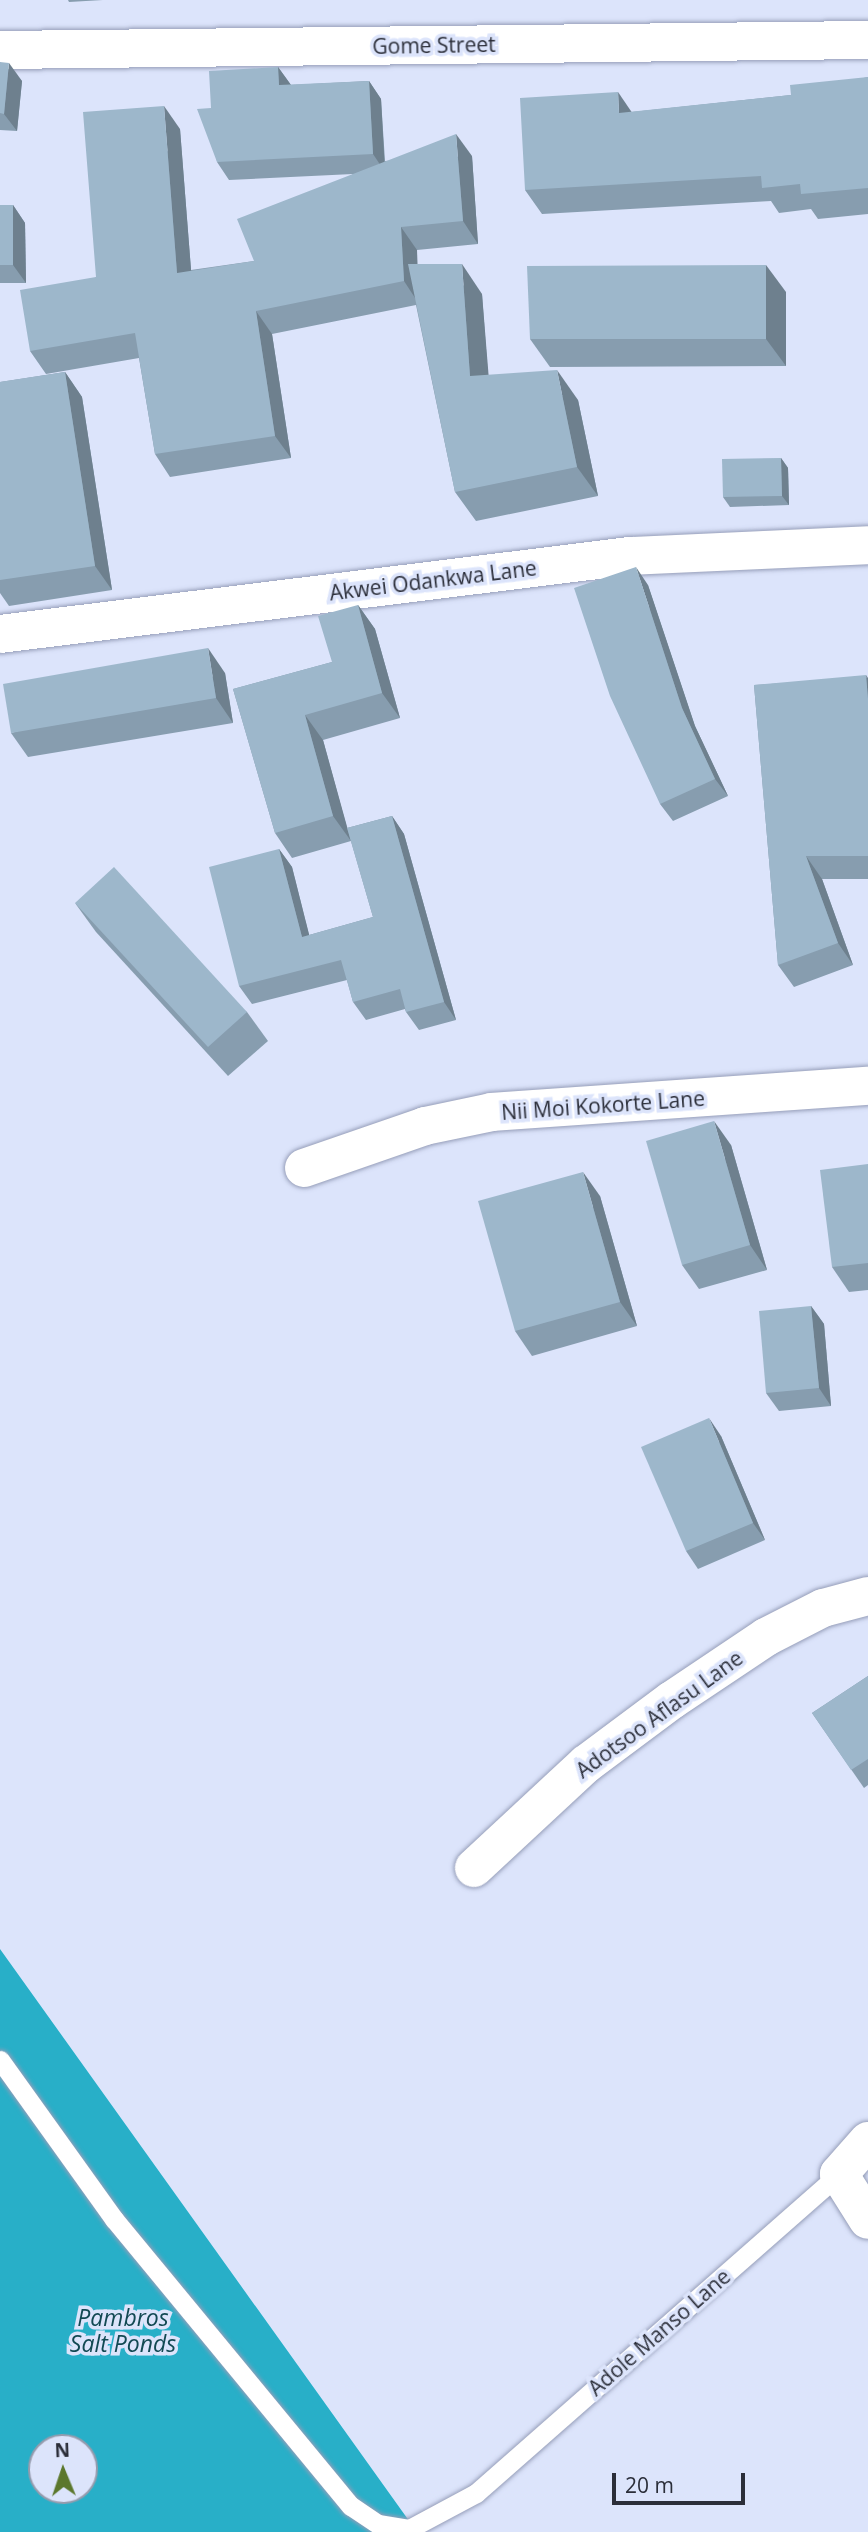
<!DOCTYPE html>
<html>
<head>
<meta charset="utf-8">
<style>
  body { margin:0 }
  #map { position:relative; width:868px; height:2532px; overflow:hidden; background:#dce4fb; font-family:"Open Sans",sans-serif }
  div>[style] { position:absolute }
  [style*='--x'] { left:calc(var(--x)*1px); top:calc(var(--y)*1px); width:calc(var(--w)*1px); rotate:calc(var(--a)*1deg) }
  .water>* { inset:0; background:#28afc8 }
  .roads { filter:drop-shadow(0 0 2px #969eb9) drop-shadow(0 0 2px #969eb9) }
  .service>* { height:19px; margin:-9.5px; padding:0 9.5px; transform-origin:9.5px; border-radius:9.5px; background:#fff }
  .minor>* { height:38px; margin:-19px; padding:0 19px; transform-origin:19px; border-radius:19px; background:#fff }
  .wall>* { inset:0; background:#879daf }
  .shaded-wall>* { inset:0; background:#6e808e }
  .building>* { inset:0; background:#9db7cb }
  span { translate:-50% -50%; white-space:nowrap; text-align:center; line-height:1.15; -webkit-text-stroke:7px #dce4fb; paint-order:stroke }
  .street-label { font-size:21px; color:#2b2e39 }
  .water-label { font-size:23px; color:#124953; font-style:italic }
  .north { position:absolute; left:28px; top:2434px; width:70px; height:70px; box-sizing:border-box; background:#dce4fb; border:2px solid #959bad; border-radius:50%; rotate:358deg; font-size:19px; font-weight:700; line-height:28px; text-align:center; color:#2b2e39 }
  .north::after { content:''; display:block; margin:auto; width:24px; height:32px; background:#5b772c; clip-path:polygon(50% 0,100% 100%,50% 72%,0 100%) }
  .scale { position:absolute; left:612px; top:2473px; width:133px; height:32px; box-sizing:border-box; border:4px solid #2b2e39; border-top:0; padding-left:9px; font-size:21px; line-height:24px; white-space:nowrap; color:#2b2e39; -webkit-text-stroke:5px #dce4fb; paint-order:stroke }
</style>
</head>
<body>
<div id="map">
  <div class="water">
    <i style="clip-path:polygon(evenodd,0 1949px,417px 2532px,0 2532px,0 1949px,42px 2448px,84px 2448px,84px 2490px,42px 2490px,42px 2448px)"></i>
  </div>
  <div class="roads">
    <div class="service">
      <i style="--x:0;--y:2060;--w:196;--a:54.4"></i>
      <i style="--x:114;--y:2219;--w:372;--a:50.5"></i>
      <i style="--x:351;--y:2506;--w:32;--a:34"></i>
      <i style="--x:378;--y:2524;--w:31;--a:9"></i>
      <i style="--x:409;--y:2529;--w:76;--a:-28.2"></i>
      <i style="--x:476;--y:2493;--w:483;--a:-41.3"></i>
    </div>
    <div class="minor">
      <i style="--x:0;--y:50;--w:868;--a:-0.66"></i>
      <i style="--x:0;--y:634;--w:635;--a:-7.06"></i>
      <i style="--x:630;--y:556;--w:238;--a:-2.6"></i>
      <i style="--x:304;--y:1168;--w:128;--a:-19.1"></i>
      <i style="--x:425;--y:1126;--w:68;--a:-11.8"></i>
      <i style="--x:492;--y:1112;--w:377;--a:-4"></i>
      <i style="--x:474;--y:1868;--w:153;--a:-42.9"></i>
      <i style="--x:586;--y:1764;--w:107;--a:-36.7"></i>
      <i style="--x:672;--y:1700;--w:113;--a:-33.8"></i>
      <i style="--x:766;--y:1637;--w:64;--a:-27"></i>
      <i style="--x:823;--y:1608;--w:47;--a:-14.9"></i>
      <i style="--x:868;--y:2141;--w:44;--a:131.3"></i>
      <i style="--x:839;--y:2174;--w:54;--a:57.8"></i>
    </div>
  </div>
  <div class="wall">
    <i style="clip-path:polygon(68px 0,103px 0,69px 2px)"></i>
    <i style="clip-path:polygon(0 62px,22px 81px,17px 131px,0 130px)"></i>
    <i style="clip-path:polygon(278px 67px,291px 85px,369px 81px,381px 99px,385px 161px,472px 156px,478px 244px,417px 250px,417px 264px,482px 294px,488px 375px,578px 400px,598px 496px,476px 521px,455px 492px,416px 305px,272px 334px,291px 458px,170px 477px,155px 454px,139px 358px,46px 374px,30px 351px,96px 277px,180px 129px,191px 270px,254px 261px,353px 174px,229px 180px,217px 162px,211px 108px)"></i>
    <i style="clip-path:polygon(868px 77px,868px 214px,818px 219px,811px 209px,779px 213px,771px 201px,542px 214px,525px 190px,632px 112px,791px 95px)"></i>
    <i style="clip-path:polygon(0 205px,13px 205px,25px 223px,26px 283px,0 283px)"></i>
    <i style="clip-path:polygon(786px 292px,786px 366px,550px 367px,530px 339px)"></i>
    <i style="clip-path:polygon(65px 372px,82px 397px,112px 590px,9px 606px,0 593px,0 382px)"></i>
    <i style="clip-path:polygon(781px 458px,788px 468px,789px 505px,730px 507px,723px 497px)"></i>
    <i style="clip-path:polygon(648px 585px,695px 726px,728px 796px,673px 821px,660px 804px)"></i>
    <i style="clip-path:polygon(358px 605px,375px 629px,400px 718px,323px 740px,347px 828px,392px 816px,404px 834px,456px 1020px,419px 1030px,406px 1012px,405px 1009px,366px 1020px,353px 1002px,347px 980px,252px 1004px,239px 986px,279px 849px,292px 867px,309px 935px,373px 917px,351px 841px,292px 858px,275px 833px,233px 689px,332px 662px)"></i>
    <i style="clip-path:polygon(225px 673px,233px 723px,28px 757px,11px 733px)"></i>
    <i style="clip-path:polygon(868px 678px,868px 879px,822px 879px,853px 965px,794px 987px,778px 965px,754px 685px)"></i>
    <i style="clip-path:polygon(75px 903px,247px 1012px,268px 1041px,228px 1076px,96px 932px)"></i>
    <i style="clip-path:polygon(731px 1145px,767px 1270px,699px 1289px,682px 1265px)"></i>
    <i style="clip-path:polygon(868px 1164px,868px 1290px,849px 1292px,832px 1267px)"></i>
    <i style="clip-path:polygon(600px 1196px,637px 1326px,532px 1356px,515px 1331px)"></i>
    <i style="clip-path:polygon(811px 1306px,824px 1324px,831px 1406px,779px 1411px,766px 1393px)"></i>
    <i style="clip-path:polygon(721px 1436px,765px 1540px,698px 1569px,686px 1551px)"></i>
    <i style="clip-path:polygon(868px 1676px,868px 1785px,864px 1788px,812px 1713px)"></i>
  </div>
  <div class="shaded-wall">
    <i style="clip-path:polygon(9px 63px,22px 81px,17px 131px,4px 114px)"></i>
    <i style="clip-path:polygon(278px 67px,291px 85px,279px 85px)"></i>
    <i style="clip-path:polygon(369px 81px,381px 99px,385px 172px,373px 154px)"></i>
    <i style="clip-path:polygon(618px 92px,635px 117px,619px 113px)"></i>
    <i style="clip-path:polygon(164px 106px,180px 129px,193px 295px,177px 273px)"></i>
    <i style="clip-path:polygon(456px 134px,472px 156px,478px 244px,463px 221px)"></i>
    <i style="clip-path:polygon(13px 205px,25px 223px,26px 283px,13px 265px)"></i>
    <i style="clip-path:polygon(401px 227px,417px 250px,419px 304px,404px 281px)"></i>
    <i style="clip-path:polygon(462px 264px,482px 294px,491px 405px,470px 376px)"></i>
    <i style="clip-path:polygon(766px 265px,786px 292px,786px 366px,766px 339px)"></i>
    <i style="clip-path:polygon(256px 311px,272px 334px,291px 458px,275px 436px)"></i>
    <i style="clip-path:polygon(557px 370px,578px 400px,598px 496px,577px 467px)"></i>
    <i style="clip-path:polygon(65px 372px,82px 397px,112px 590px,95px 566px)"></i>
    <i style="clip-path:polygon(781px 458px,788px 468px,789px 505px,782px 496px)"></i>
    <i style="clip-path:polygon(636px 567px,648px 585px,695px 726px,728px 796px,715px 779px,682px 708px)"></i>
    <i style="clip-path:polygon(358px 605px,375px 629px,400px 718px,382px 693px)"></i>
    <i style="clip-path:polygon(208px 648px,225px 673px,233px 723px,216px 698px)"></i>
    <i style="clip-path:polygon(866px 675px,868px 678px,868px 700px)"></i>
    <i style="clip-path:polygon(305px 715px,323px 740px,351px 841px,333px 816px)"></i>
    <i style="clip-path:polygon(392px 816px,404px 834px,456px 1020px,444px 1002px)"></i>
    <i style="clip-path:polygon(279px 849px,292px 867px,314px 954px,302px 937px)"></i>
    <i style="clip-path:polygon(806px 856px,822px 879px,853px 965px,838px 943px)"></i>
    <i style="clip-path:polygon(714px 1121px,731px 1145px,767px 1270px,750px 1245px)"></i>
    <i style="clip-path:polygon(583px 1172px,600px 1196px,637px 1326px,620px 1302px)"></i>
    <i style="clip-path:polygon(811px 1306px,824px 1324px,831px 1406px,819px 1388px)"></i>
    <i style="clip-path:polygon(709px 1418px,721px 1436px,765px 1540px,753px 1523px)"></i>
  </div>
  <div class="building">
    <i style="clip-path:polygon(0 62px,9px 63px,4px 114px,0 113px)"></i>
    <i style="clip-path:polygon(278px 67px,279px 85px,369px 81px,373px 154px,217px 162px,197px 109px,211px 108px,209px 71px)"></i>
    <i style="clip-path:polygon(868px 77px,868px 188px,801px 194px,800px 184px,762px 188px,761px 176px,525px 190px,520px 98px,618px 92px,619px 113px,791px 95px,790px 85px)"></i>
    <i style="clip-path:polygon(164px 106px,177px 273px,254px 261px,237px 219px,456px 134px,463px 221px,401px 227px,404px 281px,256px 311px,275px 436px,155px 454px,135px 333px,30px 351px,20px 290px,96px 277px,83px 112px)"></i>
    <i style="clip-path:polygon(0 205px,13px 205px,13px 265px,0 265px)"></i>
    <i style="clip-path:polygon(408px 264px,462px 264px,470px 376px,557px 370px,577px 467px,455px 492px)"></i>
    <i style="clip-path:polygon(766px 265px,766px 339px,530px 339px,527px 266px)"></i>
    <i style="clip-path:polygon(65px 372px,95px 566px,0 580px,0 382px)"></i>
    <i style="clip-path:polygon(781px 458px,782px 496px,723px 497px,722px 459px)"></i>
    <i style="clip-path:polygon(636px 567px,682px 708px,715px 779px,660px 804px,610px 696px,574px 588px)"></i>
    <i style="clip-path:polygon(358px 605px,382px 693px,305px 715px,333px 816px,275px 833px,233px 689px,332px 662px,318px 616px)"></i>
    <i style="clip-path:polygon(208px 648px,216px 698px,11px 733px,3px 684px)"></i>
    <i style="clip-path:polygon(866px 675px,868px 699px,868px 856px,806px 856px,838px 943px,778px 965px,754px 685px)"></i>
    <i style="clip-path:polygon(392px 816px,444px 1002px,406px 1012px,400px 989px,353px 1002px,341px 960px,239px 986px,209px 867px,279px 849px,302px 937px,373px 917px,347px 828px)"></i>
    <i style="clip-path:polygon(114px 867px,247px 1012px,208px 1047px,75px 903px)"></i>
    <i style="clip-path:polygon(714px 1121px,750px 1245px,682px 1265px,646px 1141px)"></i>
    <i style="clip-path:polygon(868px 1164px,868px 1263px,832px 1267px,820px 1170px)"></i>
    <i style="clip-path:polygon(583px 1172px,620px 1302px,515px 1331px,478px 1201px)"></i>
    <i style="clip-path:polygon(811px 1306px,819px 1388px,766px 1393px,759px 1311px)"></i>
    <i style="clip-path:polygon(709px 1418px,753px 1523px,686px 1551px,641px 1447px)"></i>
    <i style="clip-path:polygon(868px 1676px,868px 1759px,851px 1770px,812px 1713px)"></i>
  </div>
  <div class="street-label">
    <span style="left:434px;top:45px;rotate:-1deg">Gome Street</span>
    <span style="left:433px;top:580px;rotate:-7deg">Akwei Odankwa Lane</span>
    <span style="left:603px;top:1105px;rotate:-4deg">Nii Moi Kokorte Lane</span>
    <span style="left:659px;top:1714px;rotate:-36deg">Adotsoo Aflasu Lane</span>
    <span style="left:659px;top:2332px;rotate:-41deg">Adole Manso Lane</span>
  </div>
  <div class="water-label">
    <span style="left:123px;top:2330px">Pambros<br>Salt Ponds</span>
  </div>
  <div class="north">N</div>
  <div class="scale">20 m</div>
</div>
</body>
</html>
